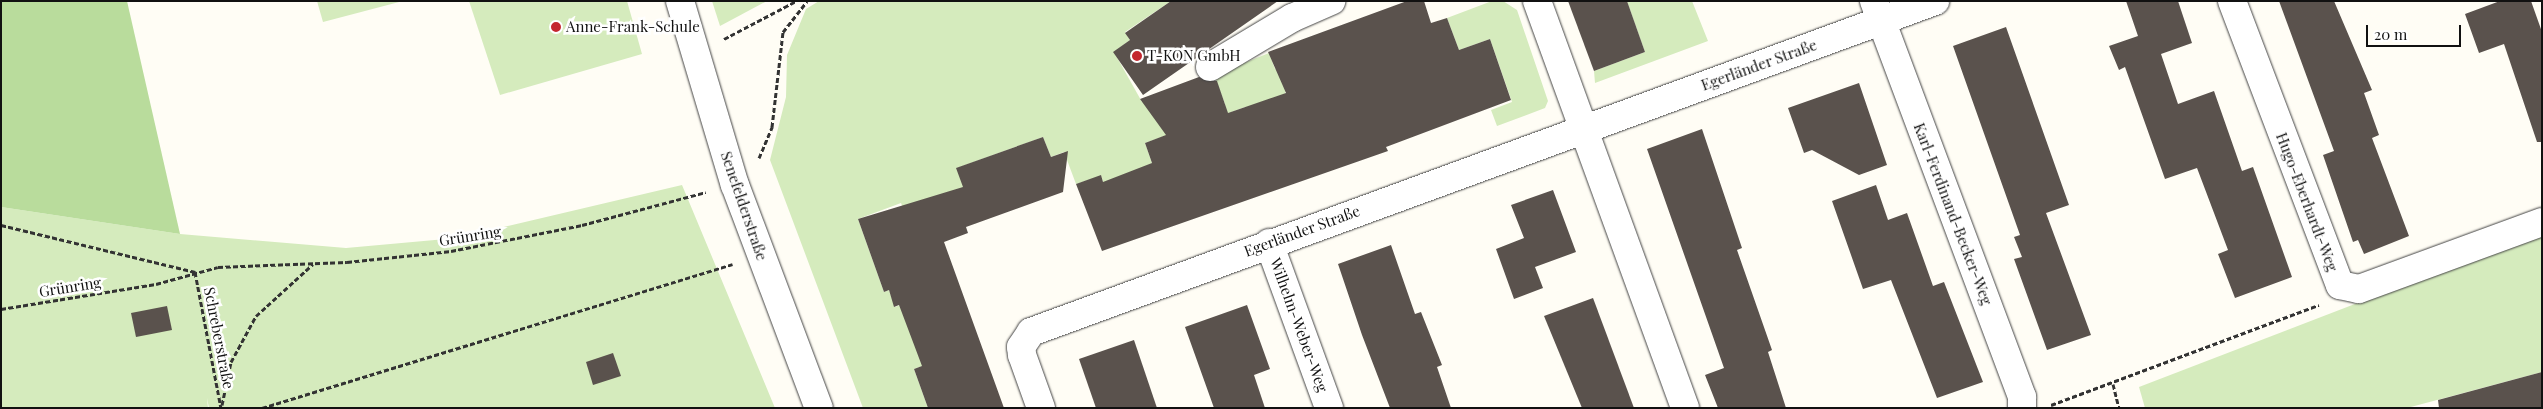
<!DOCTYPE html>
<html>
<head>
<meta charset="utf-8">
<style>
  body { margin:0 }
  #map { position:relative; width:2543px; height:409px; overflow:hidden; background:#fffdf5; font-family:"Playfair Display",serif }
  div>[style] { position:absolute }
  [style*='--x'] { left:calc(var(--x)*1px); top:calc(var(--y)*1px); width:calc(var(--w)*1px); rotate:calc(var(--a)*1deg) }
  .green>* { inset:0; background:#d5ebbd }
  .forest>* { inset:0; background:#b9dc9c }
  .building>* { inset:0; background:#5a524d }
  .path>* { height:3px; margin-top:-1.5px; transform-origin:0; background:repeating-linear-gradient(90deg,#333 0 5px,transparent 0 7.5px) }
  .roads { filter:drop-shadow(0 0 1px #444) drop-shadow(0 0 1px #444) }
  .street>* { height:28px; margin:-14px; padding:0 14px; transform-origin:14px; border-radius:14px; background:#fff }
  .dots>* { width:14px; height:14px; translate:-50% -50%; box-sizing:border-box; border:2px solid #fff; border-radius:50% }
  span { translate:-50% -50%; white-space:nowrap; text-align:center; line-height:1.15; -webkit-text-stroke:5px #fff; paint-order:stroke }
  .poi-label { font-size:15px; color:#111 }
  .left { translate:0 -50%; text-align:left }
  .street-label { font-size:15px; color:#111 }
  .frame { position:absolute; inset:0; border:2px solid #111; pointer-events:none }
  .scale { position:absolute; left:2366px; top:25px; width:95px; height:22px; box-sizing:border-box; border:2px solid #111; border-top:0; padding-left:6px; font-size:15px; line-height:18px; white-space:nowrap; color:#111; -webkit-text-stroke:4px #fff; paint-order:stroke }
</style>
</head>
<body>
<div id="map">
  <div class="green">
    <i style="clip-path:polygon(317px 1px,403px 1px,323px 22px)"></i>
    <i style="clip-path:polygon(469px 1px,627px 1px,642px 54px,500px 95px)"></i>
    <i style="clip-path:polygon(712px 1px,767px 1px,720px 26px)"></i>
    <i style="clip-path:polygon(819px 1px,1171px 1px,1125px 32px,1130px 40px,1114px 52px,1142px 102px,1225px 104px,1214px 75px,1269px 53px,1275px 69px,1315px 80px,1285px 92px,1297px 124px,1245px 107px,1215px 118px,1145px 143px,1152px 163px,1106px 190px,1101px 176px,1076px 184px,1064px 152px,1051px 157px,1043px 137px,957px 168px,977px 223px,914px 237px,901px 203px,858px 219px,884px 292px,889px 290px,895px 307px,915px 299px,925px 365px,914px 369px,928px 408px,863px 408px,770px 160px,786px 97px,787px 55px,806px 9px)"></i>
    <i style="clip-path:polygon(1492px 1px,1503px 1px,1517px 10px,1548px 101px,1545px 108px,1497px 126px,1491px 110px,1512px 102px,1490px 39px,1459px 50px,1447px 18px)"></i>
    <i style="clip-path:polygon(1627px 1px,1692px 1px,1708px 41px,1595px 83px,1594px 71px,1645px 52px)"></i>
    <i style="clip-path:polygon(682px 185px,775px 408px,209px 408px,207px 398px,208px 408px,1px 408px,1px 207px,180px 234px,346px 248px,457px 238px)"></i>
    <i style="clip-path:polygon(2542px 232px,2542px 372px,2407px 408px,2145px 408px,2139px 387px)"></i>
  </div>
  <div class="forest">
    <i style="clip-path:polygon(1px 1px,127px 1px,180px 234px,1px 207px)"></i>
  </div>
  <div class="building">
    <i style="clip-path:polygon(1171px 1px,1278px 1px,1143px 95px,1113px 52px,1130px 40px,1125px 33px)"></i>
    <i style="clip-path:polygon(1407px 1px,1424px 1px,1431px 23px,1447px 18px,1459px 50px,1490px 39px,1511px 100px,1386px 147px,1388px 151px,1102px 251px,1076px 184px,1101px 175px,1103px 182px,1152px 163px,1145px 143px,1166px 135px,1140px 99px,1199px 77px,1217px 81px,1228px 113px,1286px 93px,1268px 52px)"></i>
    <i style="clip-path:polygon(1568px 1px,1627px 1px,1645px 52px,1594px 71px)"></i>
    <i style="clip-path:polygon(2126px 1px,2178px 1px,2192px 43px,2161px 54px,2178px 104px,2214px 91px,2242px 171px,2253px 167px,2292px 277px,2235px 298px,2218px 254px,2228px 250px,2197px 168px,2165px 179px,2125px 67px,2119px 70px,2109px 46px,2138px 36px)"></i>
    <i style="clip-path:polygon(2279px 1px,2334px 1px,2372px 90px,2364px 93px,2379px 135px,2372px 138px,2409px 236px,2364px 254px,2358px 240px,2353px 242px,2323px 155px,2334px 151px)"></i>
    <i style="clip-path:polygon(2500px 1px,2531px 1px,2542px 32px,2542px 142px,2537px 142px,2504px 44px,2479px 53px,2465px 14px)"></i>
    <i style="clip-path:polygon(2006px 27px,2069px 205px,2046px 213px,2091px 335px,2047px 350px,2014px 259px,2022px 257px,2014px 237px,2020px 235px,1953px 46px)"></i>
    <i style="clip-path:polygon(1859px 83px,1887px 165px,1859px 175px,1812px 150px,1804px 153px,1788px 108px)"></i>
    <i style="clip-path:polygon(1702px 129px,1742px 248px,1737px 250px,1772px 350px,1768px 352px,1786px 408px,1718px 408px,1705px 375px,1724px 368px,1647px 149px)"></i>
    <i style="clip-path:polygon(1043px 137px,1051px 157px,1068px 151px,1063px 192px,966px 227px,968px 233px,944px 242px,1004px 408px,928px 408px,914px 369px,922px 366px,899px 305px,894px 307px,889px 290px,884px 292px,858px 219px,963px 187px,956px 168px)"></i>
    <i style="clip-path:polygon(1876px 185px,1888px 220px,1907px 213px,1933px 286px,1944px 282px,1983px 382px,1937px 398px,1891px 280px,1863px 289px,1832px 201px)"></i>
    <i style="clip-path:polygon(1553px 190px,1576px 252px,1535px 267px,1543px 288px,1514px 299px,1496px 249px,1524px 238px,1511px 205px)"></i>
    <i style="clip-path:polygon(1391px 245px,1415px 314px,1421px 312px,1442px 365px,1437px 367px,1451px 408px,1390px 408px,1362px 335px,1338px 264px)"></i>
    <i style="clip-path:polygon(1593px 298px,1634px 408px,1582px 408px,1544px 316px)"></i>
    <i style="clip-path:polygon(1247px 305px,1270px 369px,1254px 375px,1265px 408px,1214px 408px,1185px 327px)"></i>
    <i style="clip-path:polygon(167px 306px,172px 330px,136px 337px,131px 313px)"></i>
    <i style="clip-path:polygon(1134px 340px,1157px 408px,1096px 408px,1079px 359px)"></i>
    <i style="clip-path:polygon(613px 353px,621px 376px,593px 385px,586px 362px)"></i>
    <i style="clip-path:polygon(2542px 372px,2542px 408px,2439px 408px,2438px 400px)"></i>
  </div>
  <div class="path">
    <i style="--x:724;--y:39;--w:81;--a:-27.8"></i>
    <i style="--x:759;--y:158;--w:34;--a:-67"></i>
    <i style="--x:772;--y:127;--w:96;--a:-83.4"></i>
    <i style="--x:783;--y:32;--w:39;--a:-52"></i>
    <i style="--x:1;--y:225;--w:200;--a:13.6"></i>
    <i style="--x:195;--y:272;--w:138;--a:79.2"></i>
    <i style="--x:1;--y:309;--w:157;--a:-9.2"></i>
    <i style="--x:156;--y:284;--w:64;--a:-15.3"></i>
    <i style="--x:218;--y:267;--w:129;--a:-2.2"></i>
    <i style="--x:347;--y:262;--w:105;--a:-6"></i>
    <i style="--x:451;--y:251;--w:134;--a:-11.2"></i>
    <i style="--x:582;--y:225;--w:128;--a:-14.9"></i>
    <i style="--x:2113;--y:384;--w:25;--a:76"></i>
    <i style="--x:222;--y:405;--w:44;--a:-78.2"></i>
    <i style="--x:231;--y:362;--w:52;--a:-61.5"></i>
    <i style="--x:256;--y:316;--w:77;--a:-42.4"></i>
    <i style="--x:2051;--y:405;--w:286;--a:-20.5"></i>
    <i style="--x:262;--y:408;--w:492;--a:-17"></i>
  </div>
  <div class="roads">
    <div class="street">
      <i style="--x:680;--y:1;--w:192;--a:73.4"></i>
      <i style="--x:735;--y:185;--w:238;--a:69.4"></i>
      <i style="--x:1537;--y:1;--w:433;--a:70"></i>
      <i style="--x:1874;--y:1;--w:423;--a:69.5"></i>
      <i style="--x:2022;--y:397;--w:11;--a:90"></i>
      <i style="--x:2232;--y:1;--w:304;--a:69.2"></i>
      <i style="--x:2340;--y:285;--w:19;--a:12"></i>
      <i style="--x:2359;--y:289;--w:195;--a:-20.1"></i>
      <i style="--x:1210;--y:67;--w:96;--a:-30.9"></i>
      <i style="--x:1292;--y:18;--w:43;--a:-23.6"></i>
      <i style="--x:1269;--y:243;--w:176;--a:70"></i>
      <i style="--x:1041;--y:408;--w:56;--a:-109.7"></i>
      <i style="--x:1022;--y:355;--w:8;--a:-97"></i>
      <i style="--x:1021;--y:347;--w:18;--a:-56"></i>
      <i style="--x:1031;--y:332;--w:963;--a:-20.11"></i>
    </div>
  </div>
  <div class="dots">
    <i style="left:556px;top:27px;background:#c4262e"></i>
    <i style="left:1137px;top:56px;background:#c4262e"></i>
  </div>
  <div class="poi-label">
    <span class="left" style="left:566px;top:27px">Anne-Frank-Schule</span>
    <span class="left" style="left:1147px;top:56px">T-KON GmbH</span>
  </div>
  <div class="street-label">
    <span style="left:1759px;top:65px;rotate:-20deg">Egerländer Straße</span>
    <span style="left:2307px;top:202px;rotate:69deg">Hugo-Eberhardt-Weg</span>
    <span style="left:744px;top:206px;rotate:71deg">Senefelderstraße</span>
    <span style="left:1953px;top:214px;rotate:69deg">Karl-Ferdinand-Becker-Weg</span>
    <span style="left:1302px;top:231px;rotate:-20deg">Egerländer Straße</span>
    <span style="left:470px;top:236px;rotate:-9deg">Grünring</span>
    <span style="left:70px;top:287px;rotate:-9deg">Grünring</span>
    <span style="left:1299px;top:325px;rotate:70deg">Wilhelm-Weber-Weg</span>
    <span style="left:219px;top:338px;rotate:79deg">Schreberstraße</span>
  </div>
  <div class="frame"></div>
  <div class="scale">20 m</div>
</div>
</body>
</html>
